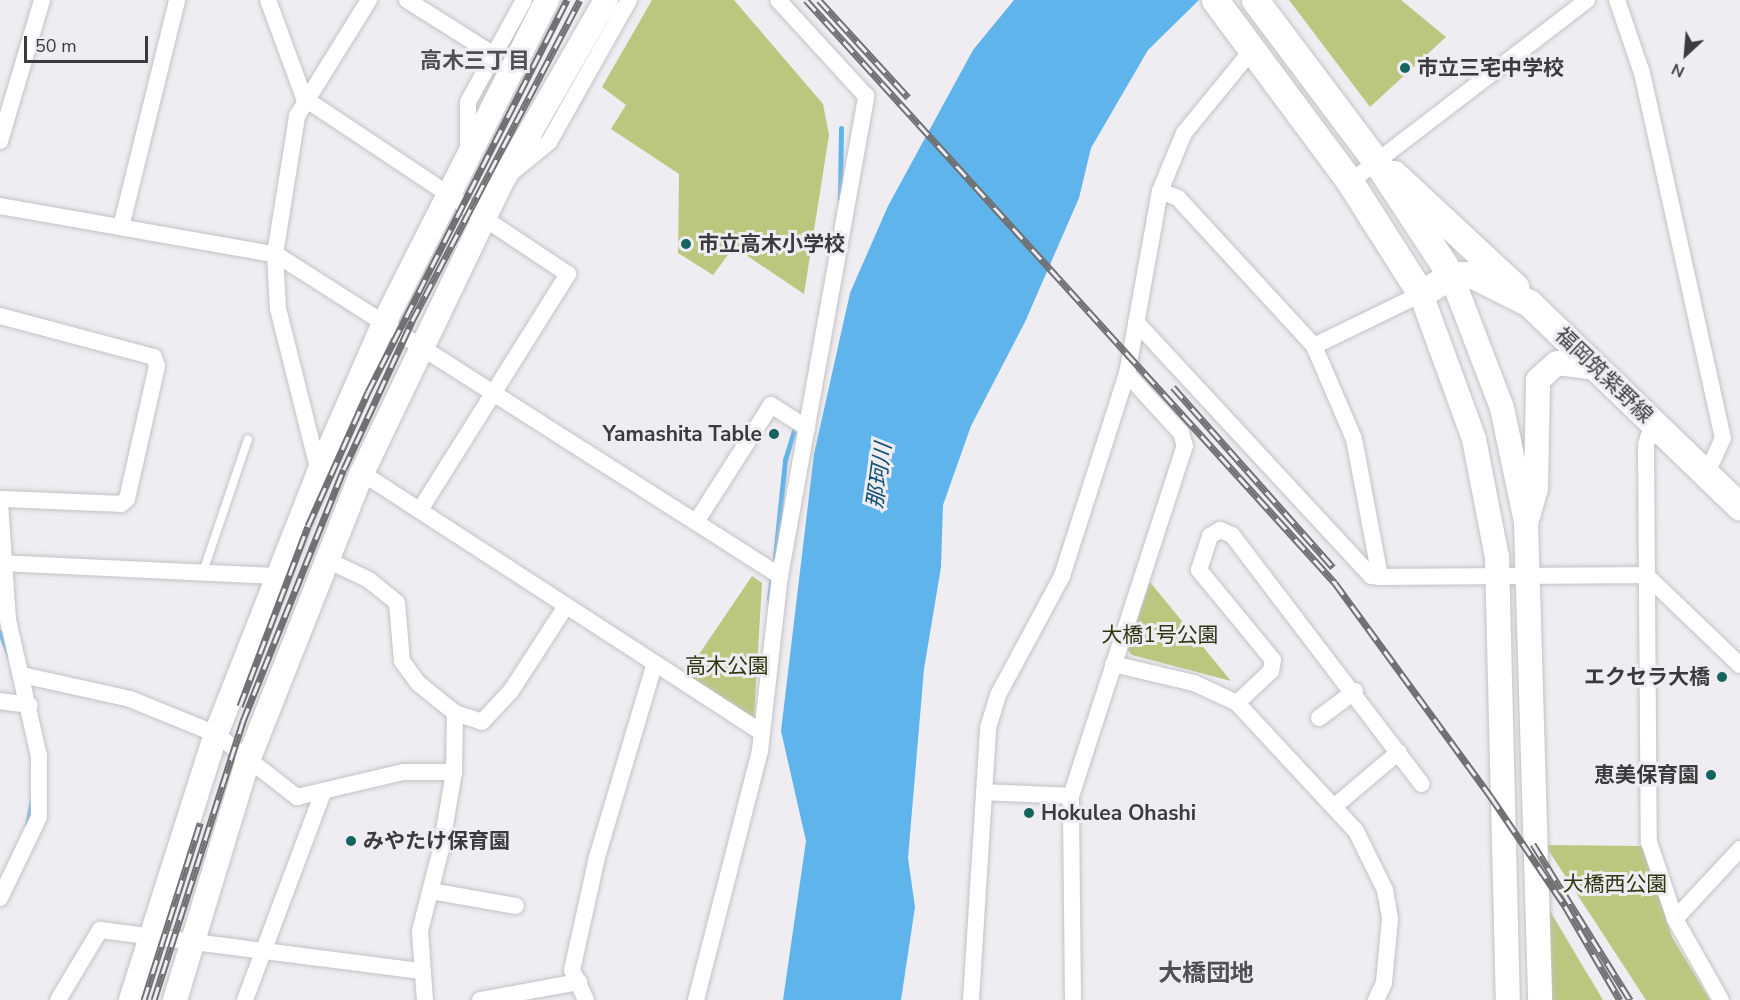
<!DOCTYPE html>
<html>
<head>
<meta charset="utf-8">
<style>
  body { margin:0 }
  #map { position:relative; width:1740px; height:1000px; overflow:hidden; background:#efedf1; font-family:"Nunito Sans","Noto Sans JP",sans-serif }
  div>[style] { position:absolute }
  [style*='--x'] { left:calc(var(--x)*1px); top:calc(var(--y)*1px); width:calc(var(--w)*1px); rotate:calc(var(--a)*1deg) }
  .green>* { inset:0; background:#bbc77f }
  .water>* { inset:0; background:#5fb5eb }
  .stream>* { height:5px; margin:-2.5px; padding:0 2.5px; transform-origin:2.5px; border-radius:2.5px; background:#5fb5eb }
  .roads { filter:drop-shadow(0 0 2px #c4c2c6) drop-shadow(0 0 2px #c4c2c6) }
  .lane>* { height:8px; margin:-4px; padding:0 4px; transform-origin:4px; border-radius:4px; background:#fff }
  .street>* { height:16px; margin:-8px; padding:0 8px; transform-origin:8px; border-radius:8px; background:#fff }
  .secondary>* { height:24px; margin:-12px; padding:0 12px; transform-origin:12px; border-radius:12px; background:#fff }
  .primary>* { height:27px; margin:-13.5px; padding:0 13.5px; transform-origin:13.5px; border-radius:13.5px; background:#fff }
  .rail>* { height:7px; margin-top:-3.5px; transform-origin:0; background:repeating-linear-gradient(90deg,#efedf1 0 14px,#717073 0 28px); box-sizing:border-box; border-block:2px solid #717073 }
  .dots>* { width:16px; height:16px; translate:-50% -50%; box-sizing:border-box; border:3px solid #efedf1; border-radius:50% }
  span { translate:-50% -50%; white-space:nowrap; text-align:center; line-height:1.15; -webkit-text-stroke:6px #efedf1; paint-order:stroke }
  .poi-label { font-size:21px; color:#3b3a3c; font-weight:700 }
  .left { translate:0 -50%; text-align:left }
  .right { translate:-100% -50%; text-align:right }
  .street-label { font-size:21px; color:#3b3a3c }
  .park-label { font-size:21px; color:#313611 }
  .neighbourhood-label { font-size:22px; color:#514f53; font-weight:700 }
  .water-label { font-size:22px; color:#105377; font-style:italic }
  .quarter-label { font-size:24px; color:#514f53; font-weight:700 }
  .north { position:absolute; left:1656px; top:24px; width:60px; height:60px; -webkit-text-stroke:4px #efedf1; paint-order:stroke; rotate:206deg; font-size:16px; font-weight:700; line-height:24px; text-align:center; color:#3b3a3c }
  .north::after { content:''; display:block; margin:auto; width:21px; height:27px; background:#3b3a3c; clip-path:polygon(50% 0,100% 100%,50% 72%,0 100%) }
  .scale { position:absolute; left:24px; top:36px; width:124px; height:27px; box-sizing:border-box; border:3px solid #3b3a3c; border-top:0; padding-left:8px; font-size:18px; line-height:21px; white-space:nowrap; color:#3b3a3c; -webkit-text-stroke:4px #efedf1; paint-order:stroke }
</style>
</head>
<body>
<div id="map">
  <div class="green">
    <i style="clip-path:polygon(652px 0,734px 0,823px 104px,829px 135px,804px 294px,734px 247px,713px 275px,678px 253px,679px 174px,611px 129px,626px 105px,602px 87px)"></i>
    <i style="clip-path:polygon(1289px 0,1401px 0,1446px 37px,1370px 107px)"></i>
    <i style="clip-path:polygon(752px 576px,762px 583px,754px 718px,685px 675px)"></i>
    <i style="clip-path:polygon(1150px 582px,1231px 681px,1132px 655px,1127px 649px)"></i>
    <i style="clip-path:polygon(1545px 845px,1642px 846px,1672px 937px,1710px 1000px,1646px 1000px)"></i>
    <i style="clip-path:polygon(1541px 896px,1603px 1000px,1547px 1000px)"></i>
  </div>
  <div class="water">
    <i style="clip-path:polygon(1014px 0,1199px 0,1148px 50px,1091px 148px,1079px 198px,1025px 322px,971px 426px,943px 505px,941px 567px,924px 669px,908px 858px,915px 907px,901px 1000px,783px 1000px,806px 841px,781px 731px,814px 454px,850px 293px,888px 206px,973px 50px)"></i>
  </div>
  <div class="stream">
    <i style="--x:840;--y:199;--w:71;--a:-89.2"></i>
    <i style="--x:775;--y:557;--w:98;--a:-84.1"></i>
    <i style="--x:785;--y:460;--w:37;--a:-73"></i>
    <i style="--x:769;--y:599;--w:24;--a:-83"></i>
    <i style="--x:0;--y:632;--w:26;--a:69"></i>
    <i style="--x:27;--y:826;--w:26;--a:-79"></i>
  </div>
  <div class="roads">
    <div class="lane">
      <i style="--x:203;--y:572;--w:140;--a:-71.3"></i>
    </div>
    <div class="street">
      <i style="--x:268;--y:0;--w:104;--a:69.8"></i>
      <i style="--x:304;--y:98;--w:317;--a:33.7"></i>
      <i style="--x:568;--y:274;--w:279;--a:122.1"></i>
      <i style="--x:407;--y:0;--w:103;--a:32.3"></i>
      <i style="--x:1617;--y:0;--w:77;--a:71.1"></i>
      <i style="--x:1642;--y:73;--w:374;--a:77.5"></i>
      <i style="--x:1723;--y:438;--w:41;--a:114.7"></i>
      <i style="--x:0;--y:141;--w:147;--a:-73.4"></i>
      <i style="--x:468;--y:152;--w:50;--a:-90"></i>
      <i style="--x:468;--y:102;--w:116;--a:-61.2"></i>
      <i style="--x:511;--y:173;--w:49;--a:-39.2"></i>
      <i style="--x:549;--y:142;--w:163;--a:-60.6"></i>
      <i style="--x:1350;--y:182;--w:299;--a:-37.5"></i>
      <i style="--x:1160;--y:191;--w:19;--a:21"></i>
      <i style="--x:1178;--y:198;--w:201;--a:47.4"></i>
      <i style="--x:1314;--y:346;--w:119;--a:-25.9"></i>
      <i style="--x:0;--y:206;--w:281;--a:10"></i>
      <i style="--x:277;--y:255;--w:597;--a:32.54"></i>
      <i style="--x:121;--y:227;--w:234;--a:-76.1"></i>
      <i style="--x:0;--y:316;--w:159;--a:14.9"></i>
      <i style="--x:154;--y:357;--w:9;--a:72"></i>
      <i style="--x:157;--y:366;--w:136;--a:102.7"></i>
      <i style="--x:127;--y:499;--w:8;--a:140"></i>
      <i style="--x:121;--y:504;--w:121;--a:-177.6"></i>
      <i style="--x:1136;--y:322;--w:346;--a:47.2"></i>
      <i style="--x:1371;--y:576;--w:9;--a:6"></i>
      <i style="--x:1314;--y:346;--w:101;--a:66.7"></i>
      <i style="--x:1354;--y:439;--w:140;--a:79.3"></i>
      <i style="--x:1380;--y:577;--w:266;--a:-0.4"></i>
      <i style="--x:1646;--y:575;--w:130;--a:43.8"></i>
      <i style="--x:1653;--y:422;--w:24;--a:107"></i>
      <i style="--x:1646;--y:445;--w:397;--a:89.6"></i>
      <i style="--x:1649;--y:842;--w:81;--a:71.3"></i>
      <i style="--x:1675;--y:919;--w:93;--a:60.4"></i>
      <i style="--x:319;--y:472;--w:168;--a:-104.1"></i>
      <i style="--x:278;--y:309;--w:55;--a:-93.1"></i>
      <i style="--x:275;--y:254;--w:140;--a:-80.9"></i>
      <i style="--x:297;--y:116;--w:137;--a:-58.2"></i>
      <i style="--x:362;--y:473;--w:477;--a:33"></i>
      <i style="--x:0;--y:503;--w:117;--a:86.1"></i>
      <i style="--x:8;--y:620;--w:139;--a:77.2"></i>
      <i style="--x:39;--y:756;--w:61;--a:90"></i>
      <i style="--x:39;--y:817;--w:90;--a:115.7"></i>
      <i style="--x:696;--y:522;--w:139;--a:-57.3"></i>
      <i style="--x:771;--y:405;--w:43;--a:32.6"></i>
      <i style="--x:325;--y:559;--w:49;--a:25.5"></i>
      <i style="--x:369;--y:580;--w:36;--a:39"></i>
      <i style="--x:397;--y:603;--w:58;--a:85.1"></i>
      <i style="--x:402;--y:661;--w:27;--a:54"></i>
      <i style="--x:418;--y:683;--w:48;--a:39"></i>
      <i style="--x:455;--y:713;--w:59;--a:91"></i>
      <i style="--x:454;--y:772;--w:78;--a:99.6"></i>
      <i style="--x:441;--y:849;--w:85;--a:104.4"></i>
      <i style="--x:420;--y:931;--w:69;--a:85.9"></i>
      <i style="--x:0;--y:563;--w:278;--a:2.7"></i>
      <i style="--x:1113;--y:664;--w:83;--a:13.2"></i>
      <i style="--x:1194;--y:683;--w:47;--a:24.9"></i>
      <i style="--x:1237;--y:703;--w:175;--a:47.1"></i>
      <i style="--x:1356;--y:831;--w:66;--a:63.8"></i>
      <i style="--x:1385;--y:890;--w:29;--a:80"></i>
      <i style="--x:1390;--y:919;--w:64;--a:95.4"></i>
      <i style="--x:1384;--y:983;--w:19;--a:115"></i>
      <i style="--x:22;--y:675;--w:111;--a:12.5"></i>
      <i style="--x:130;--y:699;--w:93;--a:22.1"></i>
      <i style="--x:216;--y:734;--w:103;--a:37.9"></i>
      <i style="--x:297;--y:797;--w:109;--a:-13.3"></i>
      <i style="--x:403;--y:772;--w:51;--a:0"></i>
      <i style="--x:0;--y:701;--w:30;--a:8"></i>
      <i style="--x:1237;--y:703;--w:47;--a:-43.3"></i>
      <i style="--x:1271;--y:671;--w:11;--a:-80"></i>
      <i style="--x:1273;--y:660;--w:117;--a:-129.4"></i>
      <i style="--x:1199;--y:570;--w:36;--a:-72"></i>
      <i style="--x:1210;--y:536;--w:12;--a:-31"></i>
      <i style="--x:1220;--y:530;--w:13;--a:23"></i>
      <i style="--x:1232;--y:535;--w:313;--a:52.7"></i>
      <i style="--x:455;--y:713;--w:28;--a:18"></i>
      <i style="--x:482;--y:722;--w:42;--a:-46.9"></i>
      <i style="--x:511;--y:691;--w:101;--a:-57.1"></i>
      <i style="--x:1319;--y:718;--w:45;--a:-36.9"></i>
      <i style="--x:984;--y:792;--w:87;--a:2.6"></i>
      <i style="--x:1336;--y:805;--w:82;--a:-40.1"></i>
      <i style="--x:431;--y:891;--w:86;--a:10"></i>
      <i style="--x:1675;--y:919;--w:96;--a:-47.1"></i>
      <i style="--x:58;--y:1000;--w:82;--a:-59"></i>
      <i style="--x:100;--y:930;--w:322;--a:7.3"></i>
      <i style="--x:245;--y:1000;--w:221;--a:-69.4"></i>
      <i style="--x:480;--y:1000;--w:101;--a:-10.3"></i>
      <i style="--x:586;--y:1000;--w:33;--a:-115"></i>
      <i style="--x:572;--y:970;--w:116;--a:-77.5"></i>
      <i style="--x:597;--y:857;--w:202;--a:-73.4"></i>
      <i style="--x:696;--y:1000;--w:257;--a:-75.6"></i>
      <i style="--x:760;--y:751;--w:176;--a:-83.5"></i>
      <i style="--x:780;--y:576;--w:488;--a:-79.8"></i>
      <i style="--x:866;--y:96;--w:130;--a:-132.5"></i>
      <i style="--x:971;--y:1000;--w:273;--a:-86.4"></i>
      <i style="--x:988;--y:728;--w:34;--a:-73"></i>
      <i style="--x:998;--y:695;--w:135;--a:-61.7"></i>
      <i style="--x:1062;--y:576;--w:212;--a:-72.2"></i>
      <i style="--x:1073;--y:1000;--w:204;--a:-90.6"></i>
      <i style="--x:1071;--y:796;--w:368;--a:-72"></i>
      <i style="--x:1185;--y:446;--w:14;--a:-107"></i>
      <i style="--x:1181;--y:433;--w:80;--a:-132.5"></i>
      <i style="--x:1127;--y:374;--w:186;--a:-79.8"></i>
      <i style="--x:1160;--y:191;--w:63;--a:-67.5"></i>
      <i style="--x:1184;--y:133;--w:107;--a:-50.7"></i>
    </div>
    <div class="secondary">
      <i style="--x:1451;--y:275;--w:142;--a:69"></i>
      <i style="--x:1502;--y:408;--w:116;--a:78.1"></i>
      <i style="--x:1526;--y:522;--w:478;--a:88.3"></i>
      <i style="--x:1421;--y:294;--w:154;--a:69.9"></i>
      <i style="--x:1474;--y:439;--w:120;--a:79"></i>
      <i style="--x:1497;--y:557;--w:443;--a:88.6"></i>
      <i style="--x:1527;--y:520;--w:33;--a:-74"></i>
      <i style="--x:1536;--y:488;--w:108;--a:-88.9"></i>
      <i style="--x:1538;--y:380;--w:25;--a:-42"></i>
      <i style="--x:1557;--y:363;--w:41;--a:7"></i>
      <i style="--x:131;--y:1000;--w:279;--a:-72.3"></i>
      <i style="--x:216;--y:734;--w:282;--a:-68.5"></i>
      <i style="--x:319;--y:472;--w:165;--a:-66.4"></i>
      <i style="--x:385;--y:321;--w:360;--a:-63.2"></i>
      <i style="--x:175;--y:1000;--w:248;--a:-73.1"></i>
      <i style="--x:247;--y:763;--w:312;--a:-68.4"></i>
      <i style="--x:362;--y:473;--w:324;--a:-64.4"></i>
      <i style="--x:502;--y:181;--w:209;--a:-60.1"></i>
    </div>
    <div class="primary">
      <i style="--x:1215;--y:0;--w:227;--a:53.4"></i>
      <i style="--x:1350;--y:182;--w:133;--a:57.6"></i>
      <i style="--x:1421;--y:294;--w:36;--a:-32"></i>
      <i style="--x:1451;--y:275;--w:22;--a:0"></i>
      <i style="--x:1473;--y:275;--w:63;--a:26.6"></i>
      <i style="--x:1529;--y:303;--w:293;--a:44"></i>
      <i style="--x:1255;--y:0;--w:201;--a:53.1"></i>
      <i style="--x:1376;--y:161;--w:136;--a:56.7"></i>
      <i style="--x:1394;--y:174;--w:166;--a:43"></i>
    </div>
  </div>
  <div class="rail">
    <i style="--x:806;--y:0;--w:787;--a:47.78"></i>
    <i style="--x:1335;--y:583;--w:265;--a:53.9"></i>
    <i style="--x:1491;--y:797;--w:132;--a:55.8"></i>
    <i style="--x:1565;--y:906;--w:109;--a:59.7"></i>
    <i style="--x:819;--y:0;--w:132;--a:47.5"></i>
    <i style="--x:1173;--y:387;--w:241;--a:48.4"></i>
    <i style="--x:240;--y:706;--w:192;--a:-69.3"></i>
    <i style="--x:308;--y:526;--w:147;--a:-65.9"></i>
    <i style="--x:368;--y:392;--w:440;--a:-63.1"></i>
    <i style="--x:1533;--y:844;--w:184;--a:58.1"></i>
    <i style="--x:144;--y:1000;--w:186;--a:-72.4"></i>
    <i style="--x:154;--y:1000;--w:293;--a:-72.3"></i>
    <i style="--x:243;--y:721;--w:271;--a:-68.2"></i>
    <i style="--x:344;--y:469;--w:163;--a:-65.3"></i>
    <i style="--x:412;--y:321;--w:362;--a:-62.4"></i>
  </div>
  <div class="dots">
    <i style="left:1405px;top:68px;background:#156461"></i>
    <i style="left:686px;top:244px;background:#156461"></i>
    <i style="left:774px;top:434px;background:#156461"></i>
    <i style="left:1722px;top:677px;background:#156461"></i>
    <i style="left:1711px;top:775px;background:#156461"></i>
    <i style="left:1029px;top:813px;background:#156461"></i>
    <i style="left:351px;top:841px;background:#156461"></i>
  </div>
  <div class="poi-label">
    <span class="left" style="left:1417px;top:68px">市立三宅中学校</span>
    <span class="left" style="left:698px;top:244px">市立高木小学校</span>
    <span class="right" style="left:762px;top:434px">Yamashita Table</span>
    <span class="right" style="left:1710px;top:677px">エクセラ大橋</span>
    <span class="right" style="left:1699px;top:775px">恵美保育園</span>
    <span class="left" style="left:1041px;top:813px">Hokulea Ohashi</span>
    <span class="left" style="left:363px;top:841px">みやたけ保育園</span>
  </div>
  <div class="street-label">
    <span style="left:1604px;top:375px;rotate:44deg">福岡筑紫野線</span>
  </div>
  <div class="park-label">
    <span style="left:1160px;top:635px">大橋1号公園</span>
    <span style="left:727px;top:666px">高木公園</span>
    <span style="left:1615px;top:884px">大橋西公園</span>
  </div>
  <div class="neighbourhood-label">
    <span style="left:475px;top:62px">高木三丁目</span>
  </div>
  <div class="water-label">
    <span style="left:880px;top:476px;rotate:-82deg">那珂川</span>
  </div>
  <div class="quarter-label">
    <span style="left:1206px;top:974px">大橋団地</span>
  </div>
  <div class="north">N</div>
  <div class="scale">50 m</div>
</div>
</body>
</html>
